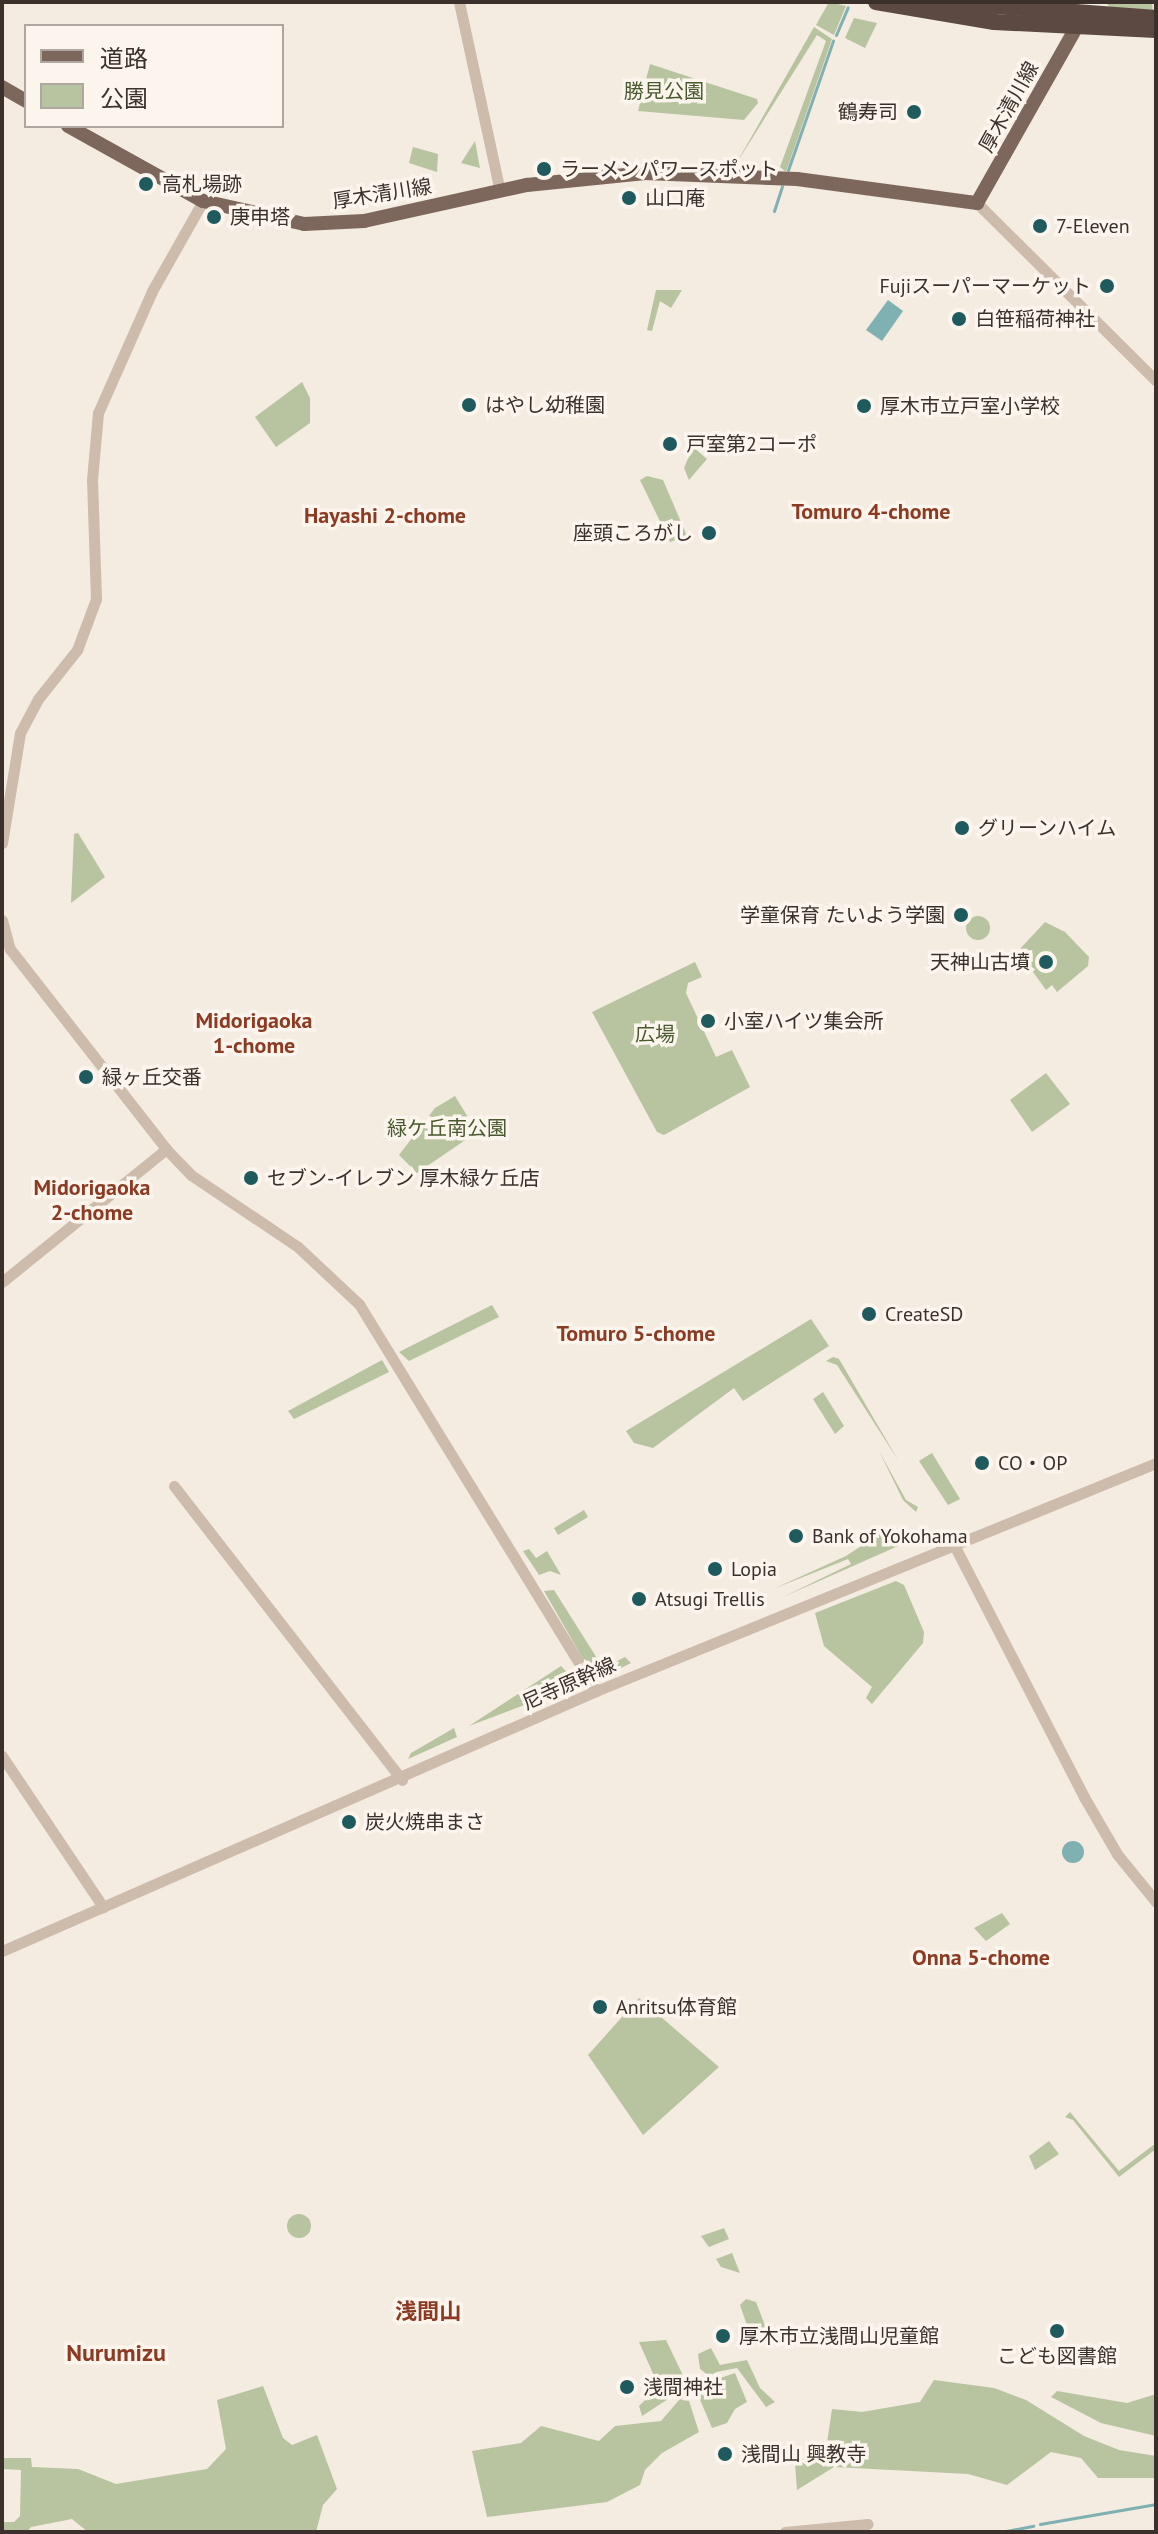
<!DOCTYPE html>
<html>
<head>
<meta charset="utf-8">
<style>
  body { margin:0 }
  #map { position:relative; width:1158px; height:2534px; overflow:hidden; background:#f4ebe1; font-family:"PT Sans","Noto Sans JP",sans-serif }
  div>[style] { position:absolute }
  [style*='--x'] { left:calc(var(--x)*1px); top:calc(var(--y)*1px); width:calc(var(--w)*1px); rotate:calc(var(--a)*1deg) }
  .green>* { inset:0; background:#b8c4a0 }
  .round { border-radius:50% }
  .water>* { inset:0; background:#7fb0b2 }
  .stream>* { height:3px; margin:-1.5px; padding:0 1.5px; transform-origin:1.5px; border-radius:1.5px; background:#7fb0b2 }
  .minor>* { height:11px; margin:-5.5px; padding:0 5.5px; transform-origin:5.5px; border-radius:5.5px; background:#cdbbac }
  .major>* { height:14px; margin:-7px; padding:0 7px; transform-origin:7px; border-radius:7px; background:#7d675c }
  .highway>* { height:16px; margin:-8px; padding:0 8px; transform-origin:8px; border-radius:8px; background:#5c4a42 }
  .dots>* { width:22px; height:22px; translate:-50% -50%; box-sizing:border-box; border:4px solid #fbf5ee; border-radius:50% }
  span { translate:-50% -50%; white-space:nowrap; text-align:center; line-height:1.15; -webkit-text-stroke:7px #fbf5ee; paint-order:stroke }
  .park-label { font-size:20px; color:#4a5a2e }
  .street-label { font-size:20px; color:#3b302b }
  .poi-label { font-size:20px; color:#3b302b }
  .right { translate:-100% -50%; text-align:right }
  .left { translate:0 -50%; text-align:left }
  .neighbourhood-label { font-size:22px; color:#8c3b22; font-weight:700 }
  .quarter-label { font-size:24px; color:#8c3b22; font-weight:700 }
  .frame { position:absolute; inset:0; border:4px solid #3b302b; pointer-events:none }
  .legend { position:absolute; left:24px; top:24px; width:260px; height:104px; box-sizing:border-box; background:#fbf5ee; border:2px solid #aea6a0; margin:0; padding:10px 14px; list-style:none; font-size:24px; color:#3b302b }
  .legend li { display:flex; align-items:center; gap:16px; height:40px }
  .legend b { width:40px; border:2px solid #aea6a0 }
</style>
</head>
<body>
<div id="map">
  <div class="green">
    <i style="clip-path:polygon(829px 2px,846px 6px,834px 35px,816px 25px)"></i>
    <i style="clip-path:polygon(1105px 2px,1152px 2px,1153px 11px,1112px 9px)"></i>
    <i style="clip-path:polygon(854px 18px,877px 23px,865px 48px,845px 38px)"></i>
    <i style="clip-path:polygon(814px 27px,832px 39px,786px 172px,780px 167px,826px 41px,817px 35px,736px 164px)"></i>
    <i style="clip-path:polygon(650px 64px,757px 99px,758px 103px,744px 120px,638px 111px)"></i>
    <i style="clip-path:polygon(475px 141px,480px 168px,461px 163px)"></i>
    <i style="clip-path:polygon(413px 147px,438px 154px,437px 172px,409px 163px)"></i>
    <i style="clip-path:polygon(656px 290px,682px 290px,671px 308px,660px 301px,652px 331px,647px 330px)"></i>
    <i style="clip-path:polygon(302px 382px,310px 398px,310px 423px,276px 447px,255px 417px)"></i>
    <i style="clip-path:polygon(693px 447px,707px 459px,689px 480px,684px 468px)"></i>
    <i style="clip-path:polygon(647px 476px,663px 480px,687px 536px,670px 542px,640px 480px)"></i>
    <i style="clip-path:polygon(78px 833px,105px 877px,71px 903px,74px 834px)"></i>
    <i class="round" style="left:966px;top:916px;width:24px;height:24px"></i>
    <i style="clip-path:polygon(1045px 922px,1065px 932px,1089px 957px,1088px 966px,1057px 992px,1052px 985px,1046px 990px,1018px 951px)"></i>
    <i style="clip-path:polygon(695px 962px,702px 977px,688px 983px,686px 993px,716px 1057px,732px 1050px,750px 1087px,664px 1135px,657px 1132px,592px 1012px)"></i>
    <i style="clip-path:polygon(1046px 1073px,1070px 1104px,1032px 1132px,1010px 1100px)"></i>
    <i style="clip-path:polygon(455px 1096px,477px 1132px,417px 1173px,399px 1155px,435px 1108px)"></i>
    <i style="clip-path:polygon(492px 1305px,499px 1317px,409px 1361px,399px 1352px)"></i>
    <i style="clip-path:polygon(811px 1319px,829px 1346px,743px 1401px,734px 1388px,653px 1448px,634px 1443px,626px 1431px)"></i>
    <i style="clip-path:polygon(833px 1357px,839px 1359px,898px 1460px,837px 1365px,826px 1361px)"></i>
    <i style="clip-path:polygon(382px 1360px,389px 1372px,294px 1419px,288px 1411px)"></i>
    <i style="clip-path:polygon(823px 1392px,844px 1426px,835px 1434px,813px 1399px)"></i>
    <i style="clip-path:polygon(879px 1451px,906px 1500px,918px 1507px,916px 1512px,903px 1500px)"></i>
    <i style="clip-path:polygon(932px 1453px,960px 1499px,948px 1505px,919px 1461px)"></i>
    <i style="clip-path:polygon(584px 1510px,588px 1517px,558px 1535px,554px 1528px)"></i>
    <i style="clip-path:polygon(881px 1533px,905px 1543px,783px 1597px,851px 1564px,848px 1559px,773px 1589px,846px 1556px)"></i>
    <i style="clip-path:polygon(529px 1549px,536px 1558px,547px 1551px,561px 1575px,550px 1571px,539px 1575px,523px 1551px)"></i>
    <i style="clip-path:polygon(896px 1581px,904px 1585px,924px 1632px,923px 1643px,872px 1704px,866px 1698px,872px 1687px,824px 1646px,815px 1613px)"></i>
    <i style="clip-path:polygon(554px 1590px,600px 1663px,609px 1665px,625px 1657px,631px 1663px,605px 1676px,587px 1666px,544px 1591px)"></i>
    <i style="clip-path:polygon(561px 1666px,574px 1680px,572px 1687px,469px 1726px)"></i>
    <i style="clip-path:polygon(454px 1728px,457px 1737px,408px 1759px,411px 1753px)"></i>
    <i style="clip-path:polygon(1002px 1913px,1010px 1924px,986px 1941px,974px 1928px)"></i>
    <i style="clip-path:polygon(639px 1998px,719px 2067px,643px 2135px,588px 2055px)"></i>
    <i style="clip-path:polygon(1070px 2112px,1119px 2171px,1156px 2143px,1156px 2149px,1119px 2177px,1073px 2120px,1065px 2117px)"></i>
    <i style="clip-path:polygon(1049px 2141px,1059px 2154px,1035px 2170px,1029px 2156px)"></i>
    <i class="round" style="left:287px;top:2214px;width:24px;height:24px"></i>
    <i style="clip-path:polygon(724px 2228px,729px 2239px,709px 2247px,701px 2236px)"></i>
    <i style="clip-path:polygon(732px 2253px,740px 2273px,721px 2267px,716px 2259px)"></i>
    <i style="clip-path:polygon(746px 2299px,756px 2302px,766px 2328px,750px 2334px,740px 2305px)"></i>
    <i style="clip-path:polygon(666px 2340px,688px 2386px,642px 2416px,639px 2406px,659px 2387px,639px 2342px)"></i>
    <i style="clip-path:polygon(711px 2348px,720px 2365px,747px 2360px,760px 2388px,775px 2402px,766px 2407px,737px 2368px,716px 2372px,700px 2385px,735px 2373px,747px 2402px,735px 2409px,727px 2423px,712px 2428px,695px 2388px,681px 2400px,689px 2401px,699px 2432px,662px 2453px,645px 2470px,640px 2485px,607px 2502px,487px 2517px,472px 2451px,521px 2443px,541px 2426px,599px 2441px,615px 2426px,661px 2421px,679px 2400px,709px 2376px,700px 2369px,698px 2354px)"></i>
    <i style="clip-path:polygon(934px 2380px,994px 2388px,1026px 2400px,1084px 2436px,1119px 2450px,1156px 2456px,1156px 2478px,1098px 2478px,1081px 2458px,1051px 2452px,1007px 2485px,968px 2474px,834px 2467px,797px 2490px,795px 2464px,827px 2443px,832px 2409px,862px 2412px,920px 2402px)"></i>
    <i style="clip-path:polygon(263px 2386px,283px 2438px,292px 2445px,317px 2435px,337px 2489px,323px 2505px,316px 2532px,88px 2532px,72px 2519px,31px 2527px,27px 2532px,2px 2532px,2px 2522px,14px 2522px,20px 2516px,21px 2470px,2px 2469px,2px 2458px,31px 2458px,32px 2467px,78px 2469px,116px 2484px,207px 2469px,226px 2449px,217px 2400px)"></i>
    <i style="clip-path:polygon(1057px 2391px,1127px 2403px,1156px 2394px,1156px 2436px,1101px 2423px,1051px 2397px)"></i>
  </div>
  <div class="water">
    <i style="clip-path:polygon(888px 300px,903px 311px,882px 341px,866px 330px)"></i>
    <i class="round" style="left:1062px;top:1841px;width:22px;height:22px"></i>
  </div>
  <div class="stream">
    <i style="--x:836;--y:35;--w:30;--a:-67"></i>
    <i style="--x:788;--y:170;--w:137;--a:-70.8"></i>
    <i style="--x:774;--y:211;--w:26;--a:-72"></i>
    <i style="--x:1040;--y:2524;--w:118;--a:-9.8"></i>
    <i style="--x:873;--y:2531;--w:3;--a:18"></i>
    <i style="--x:1001;--y:2532;--w:33;--a:-11"></i>
  </div>
  <div class="minor">
    <i style="--x:459;--y:2;--w:193;--a:77.8"></i>
    <i style="--x:977;--y:203;--w:252;--a:44.8"></i>
    <i style="--x:2;--y:843;--w:111;--a:-80.7"></i>
    <i style="--x:20;--y:733;--w:38;--a:-62"></i>
    <i style="--x:38;--y:699;--w:63;--a:-51.5"></i>
    <i style="--x:77;--y:650;--w:54;--a:-69.6"></i>
    <i style="--x:96;--y:599;--w:119;--a:-91.9"></i>
    <i style="--x:92;--y:480;--w:67;--a:-84.9"></i>
    <i style="--x:98;--y:413;--w:133;--a:-66.1"></i>
    <i style="--x:152;--y:291;--w:103;--a:-60.5"></i>
    <i style="--x:2;--y:920;--w:30;--a:75"></i>
    <i style="--x:10;--y:949;--w:254;--a:52"></i>
    <i style="--x:166;--y:1149;--w:36;--a:46"></i>
    <i style="--x:191;--y:1175;--w:129;--a:33.9"></i>
    <i style="--x:298;--y:1247;--w:83;--a:43.1"></i>
    <i style="--x:359;--y:1304;--w:454;--a:58.5"></i>
    <i style="--x:2;--y:1282;--w:211;--a:-39"></i>
    <i style="--x:174;--y:1486;--w:372;--a:52.2"></i>
    <i style="--x:953;--y:1543;--w:286;--a:62.7"></i>
    <i style="--x:1084;--y:1797;--w:66;--a:59.9"></i>
    <i style="--x:1117;--y:1854;--w:62;--a:50.9"></i>
    <i style="--x:2;--y:1756;--w:182;--a:56.2"></i>
    <i style="--x:2;--y:1951;--w:648;--a:-23.64"></i>
    <i style="--x:596;--y:1691;--w:605;--a:-22.15"></i>
    <i style="--x:785;--y:2532;--w:83;--a:-5.5"></i>
  </div>
  <div class="major">
    <i style="--x:2;--y:87;--w:28;--a:30"></i>
    <i style="--x:68;--y:126;--w:154;--a:29.1"></i>
    <i style="--x:203;--y:201;--w:104;--a:12.8"></i>
    <i style="--x:304;--y:224;--w:60;--a:-2.9"></i>
    <i style="--x:364;--y:221;--w:167;--a:-12.5"></i>
    <i style="--x:527;--y:185;--w:119;--a:-5.8"></i>
    <i style="--x:645;--y:173;--w:152;--a:2.3"></i>
    <i style="--x:797;--y:179;--w:182;--a:7.6"></i>
    <i style="--x:977;--y:203;--w:201;--a:-60.5"></i>
  </div>
  <div class="highway">
    <i style="--x:876;--y:2;--w:120;--a:9.6"></i>
    <i style="--x:994;--y:22;--w:162;--a:2.8"></i>
    <i style="--x:940;--y:2;--w:217;--a:4.2"></i>
  </div>
  <div class="dots">
    <i style="left:914px;top:112px;background:#1f5a5e"></i>
    <i style="left:544px;top:169px;background:#1f5a5e"></i>
    <i style="left:146px;top:184px;background:#1f5a5e"></i>
    <i style="left:629px;top:198px;background:#1f5a5e"></i>
    <i style="left:214px;top:217px;background:#1f5a5e"></i>
    <i style="left:1040px;top:226px;background:#1f5a5e"></i>
    <i style="left:1107px;top:286px;background:#1f5a5e"></i>
    <i style="left:959px;top:319px;background:#1f5a5e"></i>
    <i style="left:469px;top:405px;background:#1f5a5e"></i>
    <i style="left:864px;top:406px;background:#1f5a5e"></i>
    <i style="left:670px;top:444px;background:#1f5a5e"></i>
    <i style="left:709px;top:533px;background:#1f5a5e"></i>
    <i style="left:962px;top:828px;background:#1f5a5e"></i>
    <i style="left:961px;top:915px;background:#1f5a5e"></i>
    <i style="left:1046px;top:962px;background:#1f5a5e"></i>
    <i style="left:708px;top:1021px;background:#1f5a5e"></i>
    <i style="left:86px;top:1077px;background:#1f5a5e"></i>
    <i style="left:251px;top:1178px;background:#1f5a5e"></i>
    <i style="left:869px;top:1314px;background:#1f5a5e"></i>
    <i style="left:982px;top:1463px;background:#1f5a5e"></i>
    <i style="left:796px;top:1536px;background:#1f5a5e"></i>
    <i style="left:715px;top:1569px;background:#1f5a5e"></i>
    <i style="left:639px;top:1599px;background:#1f5a5e"></i>
    <i style="left:349px;top:1822px;background:#1f5a5e"></i>
    <i style="left:600px;top:2007px;background:#1f5a5e"></i>
    <i style="left:1057px;top:2331px;background:#1f5a5e"></i>
    <i style="left:723px;top:2336px;background:#1f5a5e"></i>
    <i style="left:627px;top:2387px;background:#1f5a5e"></i>
    <i style="left:725px;top:2454px;background:#1f5a5e"></i>
  </div>
  <div class="park-label">
    <span style="left:664px;top:91px">勝見公園</span>
    <span style="left:655px;top:1034px">広場</span>
    <span style="left:447px;top:1128px">緑ケ丘南公園</span>
  </div>
  <div class="street-label">
    <span style="left:1009px;top:107px;rotate:-61deg">厚木清川線</span>
    <span style="left:382px;top:194px;rotate:-9deg">厚木清川線</span>
    <span style="left:569px;top:1684px;rotate:-24deg">尼寺原幹線</span>
  </div>
  <div class="poi-label">
    <span class="right" style="left:898px;top:112px">鶴寿司</span>
    <span class="left" style="left:560px;top:169px">ラーメンパワースポット</span>
    <span class="left" style="left:162px;top:184px">高札場跡</span>
    <span class="left" style="left:645px;top:198px">山口庵</span>
    <span class="left" style="left:230px;top:217px">庚申塔</span>
    <span class="left" style="left:1056px;top:226px">7-Eleven</span>
    <span class="right" style="left:1091px;top:286px">Fujiスーパーマーケット</span>
    <span class="left" style="left:975px;top:319px">白笹稲荷神社</span>
    <span class="left" style="left:485px;top:405px">はやし幼稚園</span>
    <span class="left" style="left:880px;top:406px">厚木市立戸室小学校</span>
    <span class="left" style="left:686px;top:444px">戸室第2コーポ</span>
    <span class="right" style="left:693px;top:533px">座頭ころがし</span>
    <span class="left" style="left:978px;top:828px">グリーンハイム</span>
    <span class="right" style="left:945px;top:915px">学童保育 たいよう学園</span>
    <span class="right" style="left:1030px;top:962px">天神山古墳</span>
    <span class="left" style="left:724px;top:1021px">小室ハイツ集会所</span>
    <span class="left" style="left:102px;top:1077px">緑ヶ丘交番</span>
    <span class="left" style="left:267px;top:1178px">セブン-イレブン 厚木緑ケ丘店</span>
    <span class="left" style="left:885px;top:1314px">CreateSD</span>
    <span class="left" style="left:998px;top:1463px">CO・OP</span>
    <span class="left" style="left:812px;top:1536px">Bank of Yokohama</span>
    <span class="left" style="left:731px;top:1569px">Lopia</span>
    <span class="left" style="left:655px;top:1599px">Atsugi Trellis</span>
    <span class="left" style="left:365px;top:1822px">炭火焼串まさ</span>
    <span class="left" style="left:616px;top:2007px">Anritsu体育館</span>
    <span class="left" style="left:739px;top:2336px">厚木市立浅間山児童館</span>
    <span style="left:1057px;top:2356px">こども図書館</span>
    <span class="left" style="left:643px;top:2387px">浅間神社</span>
    <span class="left" style="left:741px;top:2454px">浅間山 興教寺</span>
  </div>
  <div class="neighbourhood-label">
    <span style="left:871px;top:512px">Tomuro 4-chome</span>
    <span style="left:385px;top:516px">Hayashi 2-chome</span>
    <span style="left:254px;top:1033px">Midorigaoka<br>1-chome</span>
    <span style="left:92px;top:1200px">Midorigaoka<br>2-chome</span>
    <span style="left:636px;top:1334px">Tomuro 5-chome</span>
    <span style="left:981px;top:1958px">Onna 5-chome</span>
    <span style="left:428px;top:2312px">浅間山</span>
  </div>
  <div class="quarter-label">
    <span style="left:116px;top:2353px">Nurumizu</span>
  </div>
  <div class="frame"></div>
  <ul class="legend">
  <li><b style="height:10px;background:#7d675c"></b>道路</li>
  <li><b style="height:22px;background:#b8c4a0"></b>公園</li>
  </ul>
</div>
</body>
</html>
